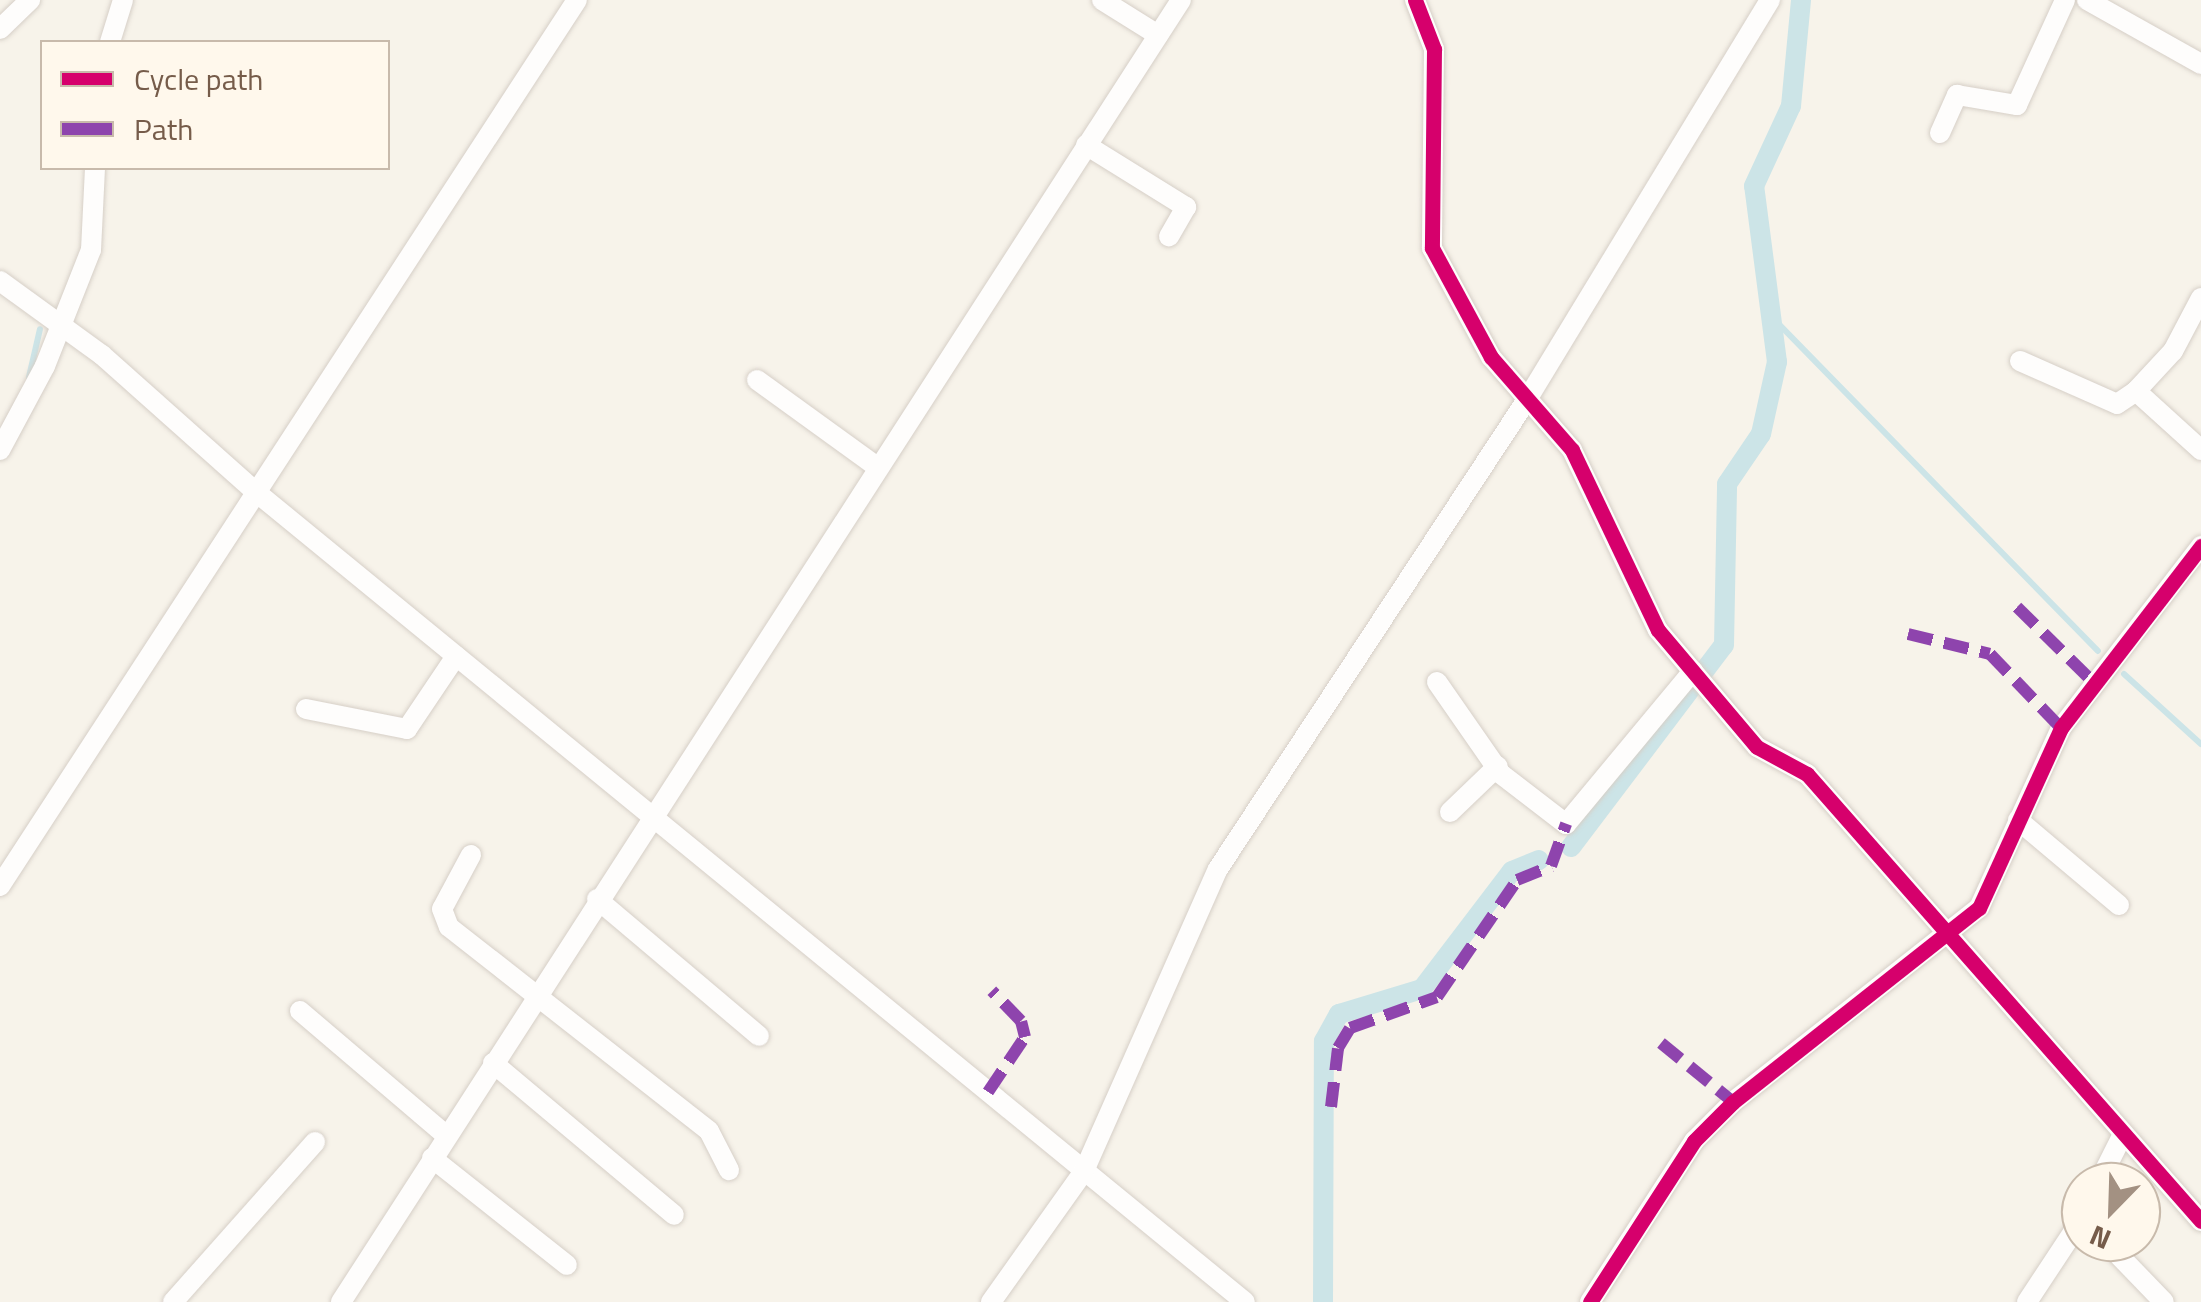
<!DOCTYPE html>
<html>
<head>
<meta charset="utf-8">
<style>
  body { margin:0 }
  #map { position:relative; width:2201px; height:1302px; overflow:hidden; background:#f7f3ea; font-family:"Titillium Web",sans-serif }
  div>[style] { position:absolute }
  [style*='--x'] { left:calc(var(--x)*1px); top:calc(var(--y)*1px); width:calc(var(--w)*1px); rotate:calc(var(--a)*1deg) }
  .stream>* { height:6px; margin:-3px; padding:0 3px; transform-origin:3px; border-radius:3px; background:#cce4e7 }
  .canal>* { height:20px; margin:-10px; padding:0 10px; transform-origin:10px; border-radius:10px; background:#cce4e7 }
  .roads { filter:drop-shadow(0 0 2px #d6cfc7) drop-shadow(0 0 2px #d6cfc7) }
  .minor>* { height:20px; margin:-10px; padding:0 10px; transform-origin:10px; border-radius:10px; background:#fefdfc }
  .quiet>* { height:12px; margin-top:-6px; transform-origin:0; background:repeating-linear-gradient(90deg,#8e44ad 0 25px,transparent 0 37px) }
  .cycleway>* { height:15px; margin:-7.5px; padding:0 7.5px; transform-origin:7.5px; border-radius:7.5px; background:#d6006c }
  span { translate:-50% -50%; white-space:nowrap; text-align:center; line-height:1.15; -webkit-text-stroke:8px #fff8ec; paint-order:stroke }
  .legend { position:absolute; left:40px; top:40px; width:350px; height:130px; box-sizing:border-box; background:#fff8ec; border:2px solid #c8baab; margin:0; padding:12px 18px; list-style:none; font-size:30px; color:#765c4a }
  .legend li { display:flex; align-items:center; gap:20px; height:50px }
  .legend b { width:50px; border:2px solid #c8baab }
  .north { position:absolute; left:2061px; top:1162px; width:100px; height:100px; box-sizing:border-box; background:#fff8ec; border:2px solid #c8baab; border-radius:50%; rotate:203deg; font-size:28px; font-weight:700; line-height:40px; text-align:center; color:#765c4a }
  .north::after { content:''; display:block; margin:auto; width:35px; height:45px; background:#a39182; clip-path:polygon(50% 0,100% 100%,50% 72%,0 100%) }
</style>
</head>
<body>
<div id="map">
  <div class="stream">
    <i style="--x:1771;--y:316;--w:468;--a:45.7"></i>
    <i style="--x:29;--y:377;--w:49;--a:-77.1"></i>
    <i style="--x:2124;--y:674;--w:104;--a:42.3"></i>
  </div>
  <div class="canal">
    <i style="--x:1571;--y:847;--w:253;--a:-52.9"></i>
    <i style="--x:1724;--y:645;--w:161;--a:-88.9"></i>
    <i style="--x:1727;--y:484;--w:60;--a:-55.8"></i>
    <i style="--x:1761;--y:434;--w:74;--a:-77.5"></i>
    <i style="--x:1777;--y:362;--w:177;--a:-97.4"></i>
    <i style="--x:1754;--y:186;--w:88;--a:-65.2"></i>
    <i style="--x:1791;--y:106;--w:106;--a:-84.6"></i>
    <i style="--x:1323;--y:1302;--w:261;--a:-89.8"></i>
    <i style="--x:1324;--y:1041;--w:31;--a:-61"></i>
    <i style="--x:1339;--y:1014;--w:87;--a:-16.8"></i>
    <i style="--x:1422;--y:989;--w:148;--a:-52.7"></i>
    <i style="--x:1512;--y:871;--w:29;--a:-22"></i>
  </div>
  <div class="roads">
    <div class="minor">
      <i style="--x:1102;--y:0;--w:66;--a:32"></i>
      <i style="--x:1415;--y:0;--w:53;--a:68.8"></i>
      <i style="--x:1434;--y:49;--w:199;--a:90.6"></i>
      <i style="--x:1432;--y:248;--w:124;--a:61.6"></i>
      <i style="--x:1491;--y:357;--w:123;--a:48.9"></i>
      <i style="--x:1572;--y:450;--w:199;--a:64.5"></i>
      <i style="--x:1658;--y:630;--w:153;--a:49.8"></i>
      <i style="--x:1757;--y:747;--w:57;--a:28.4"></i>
      <i style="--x:1807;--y:774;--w:596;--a:48.61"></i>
      <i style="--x:2087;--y:0;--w:131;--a:29.3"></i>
      <i style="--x:0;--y:29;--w:42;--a:-44"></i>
      <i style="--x:110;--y:42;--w:44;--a:-72.8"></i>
      <i style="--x:1940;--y:133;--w:42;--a:-65.9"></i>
      <i style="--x:1957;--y:95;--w:61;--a:9.5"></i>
      <i style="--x:2017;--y:105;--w:115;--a:-65.4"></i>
      <i style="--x:1086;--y:145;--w:118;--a:31.8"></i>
      <i style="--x:1186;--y:207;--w:34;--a:120"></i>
      <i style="--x:0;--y:281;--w:126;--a:36"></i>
      <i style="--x:102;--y:355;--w:206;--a:41.7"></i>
      <i style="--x:256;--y:492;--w:1278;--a:39.32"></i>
      <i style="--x:2201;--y:298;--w:60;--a:117.8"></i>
      <i style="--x:2173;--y:351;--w:54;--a:132.8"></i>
      <i style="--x:2136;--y:391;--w:88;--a:42.2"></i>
      <i style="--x:2020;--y:361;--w:106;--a:23.9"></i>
      <i style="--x:2117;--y:404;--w:23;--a:-34"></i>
      <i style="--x:757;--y:380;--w:148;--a:35.9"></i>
      <i style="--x:0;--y:450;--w:95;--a:-61.8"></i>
      <i style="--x:45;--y:366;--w:125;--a:-68.4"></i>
      <i style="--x:91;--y:250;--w:82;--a:-87.2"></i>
      <i style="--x:1437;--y:682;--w:112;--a:55.2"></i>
      <i style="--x:1501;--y:774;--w:82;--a:37.6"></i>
      <i style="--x:1566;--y:824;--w:199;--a:-50.3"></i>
      <i style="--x:306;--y:709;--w:103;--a:11.2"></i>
      <i style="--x:407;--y:729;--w:88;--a:-56.1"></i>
      <i style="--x:1450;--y:812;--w:66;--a:-43.8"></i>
      <i style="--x:2018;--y:820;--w:132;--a:40.1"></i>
      <i style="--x:471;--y:855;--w:61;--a:118.2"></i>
      <i style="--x:442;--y:909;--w:19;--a:69"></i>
      <i style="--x:449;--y:927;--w:330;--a:38.1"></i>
      <i style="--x:709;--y:1131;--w:44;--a:62.9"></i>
      <i style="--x:0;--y:886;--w:1057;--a:-56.93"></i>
      <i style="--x:597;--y:899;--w:212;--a:40.2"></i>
      <i style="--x:300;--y:1011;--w:193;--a:40.4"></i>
      <i style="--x:493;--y:1063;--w:236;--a:40"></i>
      <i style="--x:432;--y:1158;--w:172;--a:38.4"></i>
      <i style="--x:2099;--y:1182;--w:54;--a:-63.4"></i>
      <i style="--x:2106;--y:1242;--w:83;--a:46"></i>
      <i style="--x:173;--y:1302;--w:214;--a:-48.4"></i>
      <i style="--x:341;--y:1302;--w:1549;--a:-57.17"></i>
      <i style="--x:991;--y:1302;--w:161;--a:-54.6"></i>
      <i style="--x:1084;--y:1171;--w:330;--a:-66.1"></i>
      <i style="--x:1218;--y:869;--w:564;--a:-56.65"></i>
      <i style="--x:1528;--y:398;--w:466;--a:-58.7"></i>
      <i style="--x:1590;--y:1302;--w:192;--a:-57.1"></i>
      <i style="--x:1694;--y:1141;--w:55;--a:-45"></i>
      <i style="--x:1733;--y:1102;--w:313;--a:-38.3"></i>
      <i style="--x:1979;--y:908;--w:198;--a:-65.5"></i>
      <i style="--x:2061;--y:728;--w:230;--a:-52.4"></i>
      <i style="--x:2027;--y:1302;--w:98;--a:-56.6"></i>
    </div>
  </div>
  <div class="quiet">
    <i style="--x:2017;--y:607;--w:110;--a:44.6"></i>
    <i style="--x:1908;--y:634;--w:84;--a:13.7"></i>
    <i style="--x:1990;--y:654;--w:103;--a:46.2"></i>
    <i style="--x:1661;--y:1043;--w:93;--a:39.3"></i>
    <i style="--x:988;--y:1092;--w:66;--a:-56.1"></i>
    <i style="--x:1025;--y:1037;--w:16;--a:-104"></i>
    <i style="--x:1021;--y:1021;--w:42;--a:-134"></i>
    <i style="--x:1331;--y:1107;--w:59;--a:-83.2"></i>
    <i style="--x:1338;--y:1048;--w:23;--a:-59"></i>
    <i style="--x:1350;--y:1028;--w:92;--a:-19.6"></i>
    <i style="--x:1437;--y:997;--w:142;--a:-55.6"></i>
    <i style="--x:1517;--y:880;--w:37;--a:-22"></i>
    <i style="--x:1551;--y:866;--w:45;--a:-70.3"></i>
  </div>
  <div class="cycleway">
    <i style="--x:1415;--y:0;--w:53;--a:68.8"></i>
    <i style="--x:1434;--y:49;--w:199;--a:90.6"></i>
    <i style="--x:1432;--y:248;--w:124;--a:61.6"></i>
    <i style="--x:1491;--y:357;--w:123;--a:48.9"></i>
    <i style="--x:1572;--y:450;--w:199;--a:64.5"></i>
    <i style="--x:1658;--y:630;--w:153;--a:49.8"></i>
    <i style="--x:1757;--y:747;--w:57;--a:28.4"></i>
    <i style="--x:1807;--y:774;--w:596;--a:48.61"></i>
    <i style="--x:1590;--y:1302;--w:192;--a:-57.1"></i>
    <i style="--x:1694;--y:1141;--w:55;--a:-45"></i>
    <i style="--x:1733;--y:1102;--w:313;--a:-38.3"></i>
    <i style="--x:1979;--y:908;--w:198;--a:-65.5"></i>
    <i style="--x:2061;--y:728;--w:230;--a:-52.4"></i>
  </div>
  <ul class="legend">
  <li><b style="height:12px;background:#d6006c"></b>Cycle path</li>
  <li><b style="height:12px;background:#8e44ad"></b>Path</li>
  </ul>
  <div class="north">N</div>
</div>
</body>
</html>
